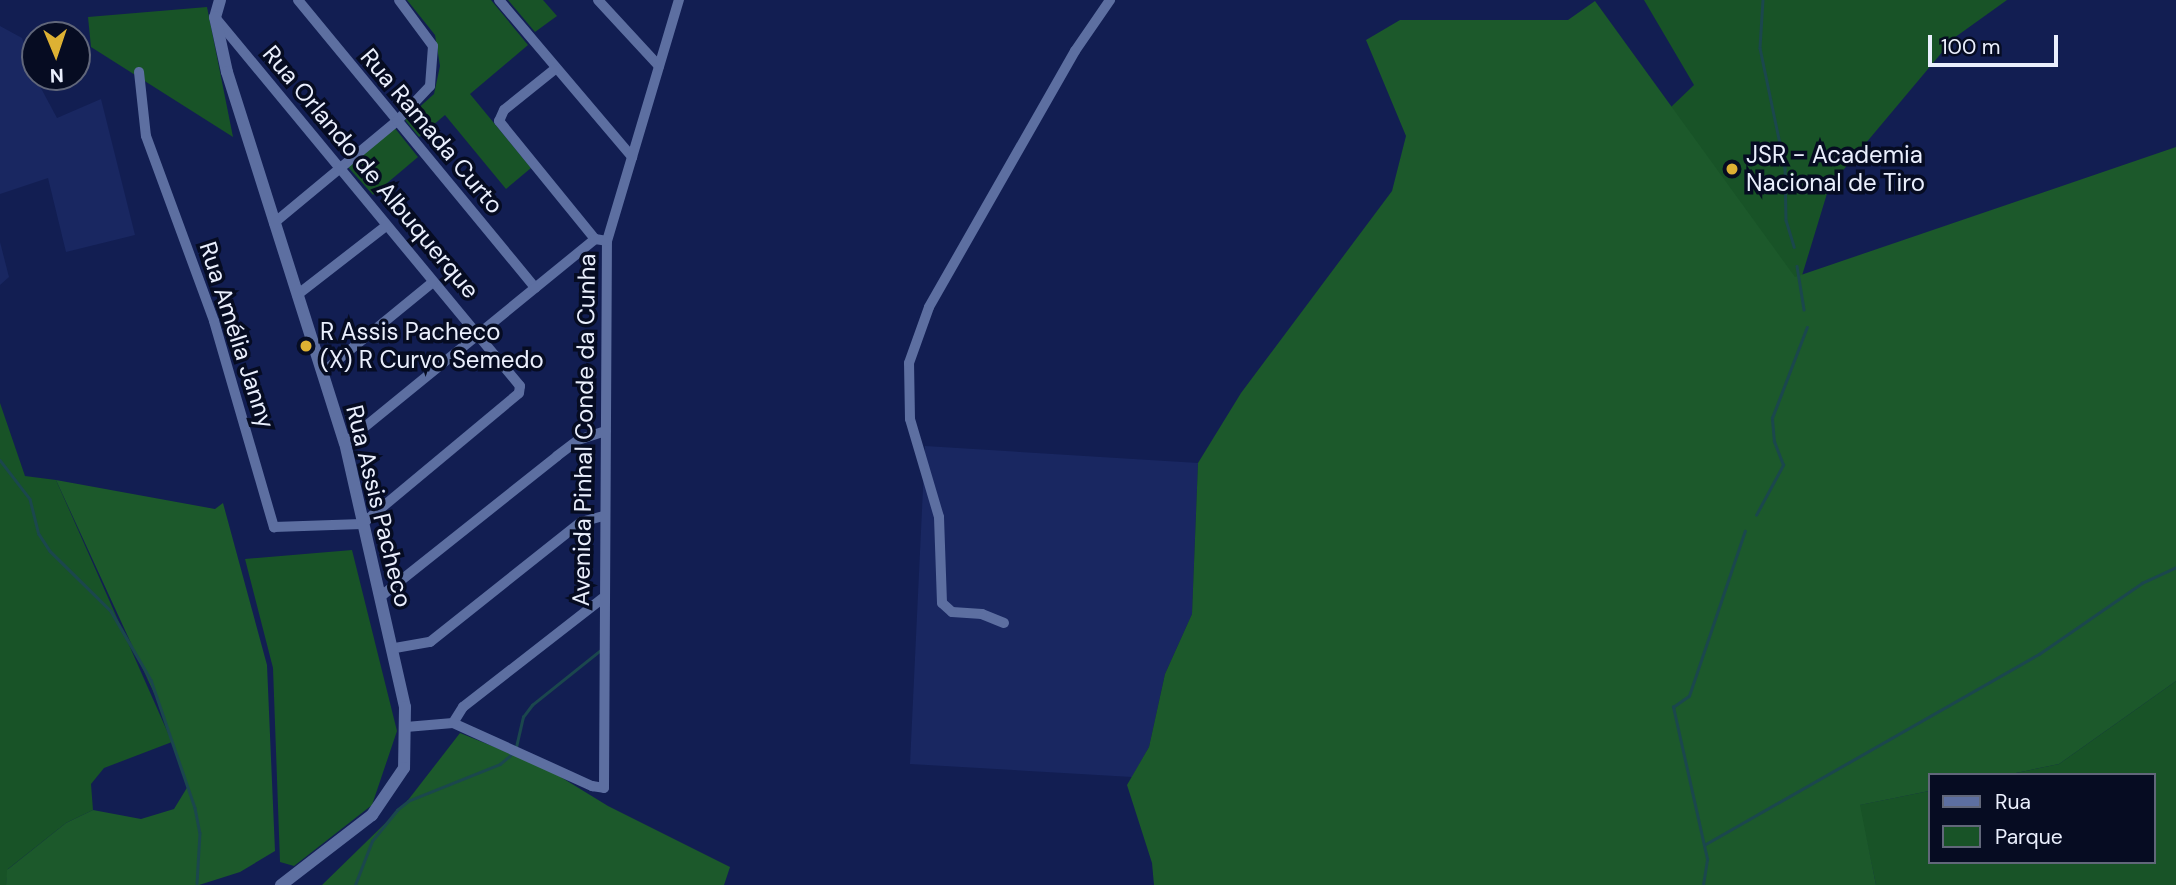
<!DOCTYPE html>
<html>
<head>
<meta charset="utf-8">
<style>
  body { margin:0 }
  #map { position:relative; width:2176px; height:885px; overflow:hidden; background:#121e52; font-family:"DM Sans",sans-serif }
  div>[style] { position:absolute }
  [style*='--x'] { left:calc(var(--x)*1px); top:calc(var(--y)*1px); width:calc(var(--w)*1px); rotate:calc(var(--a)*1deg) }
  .built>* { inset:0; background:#192761 }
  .green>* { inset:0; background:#185327 }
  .forest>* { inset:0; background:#1c592b }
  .stream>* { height:2.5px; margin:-1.25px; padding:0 1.25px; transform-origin:1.25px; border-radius:1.25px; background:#1b474d }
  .minor>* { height:10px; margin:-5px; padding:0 5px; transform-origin:5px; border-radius:5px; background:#5d6fa1 }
  .tertiary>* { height:12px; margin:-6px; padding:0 6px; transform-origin:6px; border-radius:6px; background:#5d6fa1 }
  .dots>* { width:19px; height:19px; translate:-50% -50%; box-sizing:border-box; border:4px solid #060c22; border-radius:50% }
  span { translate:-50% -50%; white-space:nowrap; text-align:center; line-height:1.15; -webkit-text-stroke:7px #060c22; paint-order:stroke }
  .street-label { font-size:24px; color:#eaeffd }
  .poi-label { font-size:24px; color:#eaeffd }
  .left { translate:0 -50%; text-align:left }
  .legend { position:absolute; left:1928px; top:773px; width:228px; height:91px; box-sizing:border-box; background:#060c22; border:2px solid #61677a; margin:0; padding:9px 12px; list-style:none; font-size:21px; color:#eaeffd }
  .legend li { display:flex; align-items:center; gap:14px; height:35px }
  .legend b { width:35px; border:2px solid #61677a }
  .north { position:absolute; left:21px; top:21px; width:70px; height:70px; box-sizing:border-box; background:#060c22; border:2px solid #61677a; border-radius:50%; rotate:178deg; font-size:19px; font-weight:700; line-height:28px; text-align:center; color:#eaeffd }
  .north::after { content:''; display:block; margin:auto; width:24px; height:32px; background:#ddb133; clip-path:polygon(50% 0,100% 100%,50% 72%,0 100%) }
  .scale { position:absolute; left:1928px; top:35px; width:130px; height:32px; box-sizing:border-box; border:4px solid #eaeffd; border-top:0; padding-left:9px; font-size:21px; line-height:24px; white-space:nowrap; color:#eaeffd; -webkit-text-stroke:5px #060c22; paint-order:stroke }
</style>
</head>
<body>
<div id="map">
  <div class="built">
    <i style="clip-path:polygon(0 26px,22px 38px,35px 77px,57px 118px,101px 99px,135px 235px,66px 252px,48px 178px,0 194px)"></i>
    <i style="clip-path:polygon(0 242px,9px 277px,0 285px)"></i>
    <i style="clip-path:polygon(925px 446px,1198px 463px,1192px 614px,1165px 674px,1149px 747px,1132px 777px,910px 764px)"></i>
  </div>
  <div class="green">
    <i style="clip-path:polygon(407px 0,491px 0,528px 45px,470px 94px,531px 168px,506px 189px,445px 115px,419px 137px,405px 120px,434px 94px,440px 66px,435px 35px)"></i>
    <i style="clip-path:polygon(508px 0,543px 0,557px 16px,535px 32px)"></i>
    <i style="clip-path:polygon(1595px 0,2007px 0,1954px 38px,1829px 187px,1797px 292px,1625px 151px,1694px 85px,1644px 0)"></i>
    <i style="clip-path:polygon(207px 7px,233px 137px,91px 47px,88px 17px)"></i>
    <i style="clip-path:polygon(394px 127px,418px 157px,373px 195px,347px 166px)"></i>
    <i style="clip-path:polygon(0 403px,25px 476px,56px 480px,172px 742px,104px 768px,91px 784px,93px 810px,66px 823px,8px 869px,6px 885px,0 885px)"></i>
    <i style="clip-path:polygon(352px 550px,397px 731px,372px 805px,294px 866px,280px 862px,273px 668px,245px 559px)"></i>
    <i style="clip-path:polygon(2176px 681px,2176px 885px,1876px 885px,1859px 805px,1929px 791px,1929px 862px,2153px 862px,2153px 775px,2006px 775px,2059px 764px)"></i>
  </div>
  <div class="forest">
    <i style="clip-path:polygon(1595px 1px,1795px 277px,2176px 147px,2176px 681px,2059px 764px,2006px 775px,1929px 775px,1929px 791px,1860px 805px,1876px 885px,1154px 885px,1152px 863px,1127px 785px,1149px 747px,1165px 674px,1192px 614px,1198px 463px,1241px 393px,1392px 191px,1406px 136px,1366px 40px,1400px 20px,1568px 20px)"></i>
    <i style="clip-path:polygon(56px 480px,215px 509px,223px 503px,267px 665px,275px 851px,240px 872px,199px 885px,6px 885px,7px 870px,66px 823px,93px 810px,141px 819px,174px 809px,188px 786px,159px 704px)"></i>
    <i style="clip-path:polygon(460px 733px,546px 768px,608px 806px,730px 867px,724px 885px,322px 885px,405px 804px)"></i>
  </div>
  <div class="stream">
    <i style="--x:1763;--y:0;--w:48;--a:93.6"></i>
    <i style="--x:1760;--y:48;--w:123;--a:78.2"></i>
    <i style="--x:1785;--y:168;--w:52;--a:88.9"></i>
    <i style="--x:1786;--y:220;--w:28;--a:73"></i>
    <i style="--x:1797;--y:266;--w:44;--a:80.8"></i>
    <i style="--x:0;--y:460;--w:49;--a:52.4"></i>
    <i style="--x:30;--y:499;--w:36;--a:76"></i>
    <i style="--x:39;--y:534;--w:20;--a:57"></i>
    <i style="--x:50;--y:551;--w:86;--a:44.5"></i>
    <i style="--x:111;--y:611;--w:80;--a:59.9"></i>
    <i style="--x:151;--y:680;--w:135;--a:71"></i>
    <i style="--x:195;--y:808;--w:25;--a:79"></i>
    <i style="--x:200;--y:833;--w:50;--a:93.4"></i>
    <i style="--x:1756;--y:515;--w:57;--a:-61.6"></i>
    <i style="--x:1783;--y:465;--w:25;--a:-111"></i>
    <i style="--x:1774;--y:442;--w:24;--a:-95"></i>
    <i style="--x:1772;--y:418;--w:97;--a:-69"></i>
    <i style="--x:516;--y:747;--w:31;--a:-77"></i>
    <i style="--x:523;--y:717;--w:15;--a:-53"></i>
    <i style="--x:532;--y:705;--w:90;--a:-38.7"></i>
    <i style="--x:1704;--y:845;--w:386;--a:-29.7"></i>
    <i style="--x:2039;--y:654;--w:125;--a:-34.6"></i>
    <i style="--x:2142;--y:583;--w:38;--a:-25"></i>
    <i style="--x:355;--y:885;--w:47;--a:-68.9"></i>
    <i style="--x:372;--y:841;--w:40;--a:-51"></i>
    <i style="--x:397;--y:810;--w:14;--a:-39"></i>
    <i style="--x:408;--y:801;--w:99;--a:-21.9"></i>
    <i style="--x:500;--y:764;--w:17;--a:-40"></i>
    <i style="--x:1703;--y:885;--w:26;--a:-81"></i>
    <i style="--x:1707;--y:859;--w:156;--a:-102.6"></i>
    <i style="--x:1673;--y:707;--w:19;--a:-35"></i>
    <i style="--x:1689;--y:696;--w:174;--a:-71.3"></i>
  </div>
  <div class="minor">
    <i style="--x:298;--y:0;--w:373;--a:50.5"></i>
    <i style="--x:499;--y:0;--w:206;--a:49.7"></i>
    <i style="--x:598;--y:0;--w:90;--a:47.3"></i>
    <i style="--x:555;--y:69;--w:65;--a:141.2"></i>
    <i style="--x:504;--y:110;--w:12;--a:114"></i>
    <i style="--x:499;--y:121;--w:152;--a:50.9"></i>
    <i style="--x:139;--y:72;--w:64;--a:83.8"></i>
    <i style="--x:146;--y:136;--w:197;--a:69.8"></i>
    <i style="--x:214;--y:321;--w:215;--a:73.8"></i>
    <i style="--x:274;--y:527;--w:88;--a:-2"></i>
    <i style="--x:362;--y:524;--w:204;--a:-39.8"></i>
    <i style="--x:519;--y:393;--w:7;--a:-82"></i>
    <i style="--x:520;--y:386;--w:479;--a:-129.6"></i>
    <i style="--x:274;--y:223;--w:160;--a:-39.7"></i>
    <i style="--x:397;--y:121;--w:48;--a:-46.7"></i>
    <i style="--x:430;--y:86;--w:40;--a:-85.7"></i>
    <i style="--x:433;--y:46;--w:57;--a:-126.5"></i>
    <i style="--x:297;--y:295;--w:113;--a:-37.8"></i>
    <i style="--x:323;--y:372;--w:142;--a:-39.3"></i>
    <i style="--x:345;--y:443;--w:323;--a:-39.2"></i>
    <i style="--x:595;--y:239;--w:12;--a:9"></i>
    <i style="--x:380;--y:597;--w:226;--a:-38.5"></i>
    <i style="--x:557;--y:456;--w:26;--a:-37"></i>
    <i style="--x:578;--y:440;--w:29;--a:-18"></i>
    <i style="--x:1004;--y:623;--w:24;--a:-158"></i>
    <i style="--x:982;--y:614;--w:30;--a:-176"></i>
    <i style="--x:952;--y:612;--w:13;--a:-138"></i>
    <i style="--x:942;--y:603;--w:86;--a:-92"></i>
    <i style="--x:939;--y:517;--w:102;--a:-106.5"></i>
    <i style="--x:910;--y:419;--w:56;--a:-91"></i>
    <i style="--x:909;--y:363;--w:59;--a:-70.3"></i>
    <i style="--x:929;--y:307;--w:295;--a:-60.3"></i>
    <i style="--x:1075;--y:51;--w:62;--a:-55.5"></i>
    <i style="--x:395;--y:648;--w:36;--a:-10"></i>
    <i style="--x:430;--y:642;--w:193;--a:-38.5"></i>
    <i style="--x:581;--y:522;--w:24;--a:-15"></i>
    <i style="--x:453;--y:723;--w:19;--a:-58"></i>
    <i style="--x:463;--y:707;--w:177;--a:-37.9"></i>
    <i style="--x:406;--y:727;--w:47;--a:-4.9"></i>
    <i style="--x:453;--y:723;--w:153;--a:24.4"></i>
    <i style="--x:592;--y:786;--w:12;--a:9"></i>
    <i style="--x:604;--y:788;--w:547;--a:-89.69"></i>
    <i style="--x:607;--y:241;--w:252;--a:-73.4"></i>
  </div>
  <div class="tertiary">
    <i style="--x:220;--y:0;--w:18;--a:106"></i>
    <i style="--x:215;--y:17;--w:56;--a:77.7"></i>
    <i style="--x:227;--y:72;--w:389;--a:72.4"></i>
    <i style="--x:345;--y:443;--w:271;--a:77.2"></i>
    <i style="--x:405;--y:707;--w:61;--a:90.9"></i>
    <i style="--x:404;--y:768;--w:57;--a:124.2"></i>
    <i style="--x:372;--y:815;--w:115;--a:142.4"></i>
  </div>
  <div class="dots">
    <i style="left:1732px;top:169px;background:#ddb133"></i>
    <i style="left:306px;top:346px;background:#ddb133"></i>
  </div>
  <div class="street-label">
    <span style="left:432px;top:131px;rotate:50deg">Rua Ramada Curto</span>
    <span style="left:371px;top:172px;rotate:50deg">Rua Orlando de Albuquerque</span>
    <span style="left:237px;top:335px;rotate:72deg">Rua Amélia Janny</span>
    <span style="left:584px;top:430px;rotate:-89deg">Avenida Pinhal Conde da Cunha</span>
    <span style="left:379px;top:506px;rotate:76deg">Rua Assis Pacheco</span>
  </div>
  <div class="poi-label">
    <span class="left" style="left:1746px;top:169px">JSR - Academia<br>Nacional de Tiro</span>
    <span class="left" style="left:320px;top:346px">R Assis Pacheco<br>(X) R Curvo Semedo</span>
  </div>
  <ul class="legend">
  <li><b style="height:9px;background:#5d6fa1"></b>Rua</li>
  <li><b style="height:19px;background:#185327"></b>Parque</li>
  </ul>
  <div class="north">N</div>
  <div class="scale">100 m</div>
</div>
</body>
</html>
